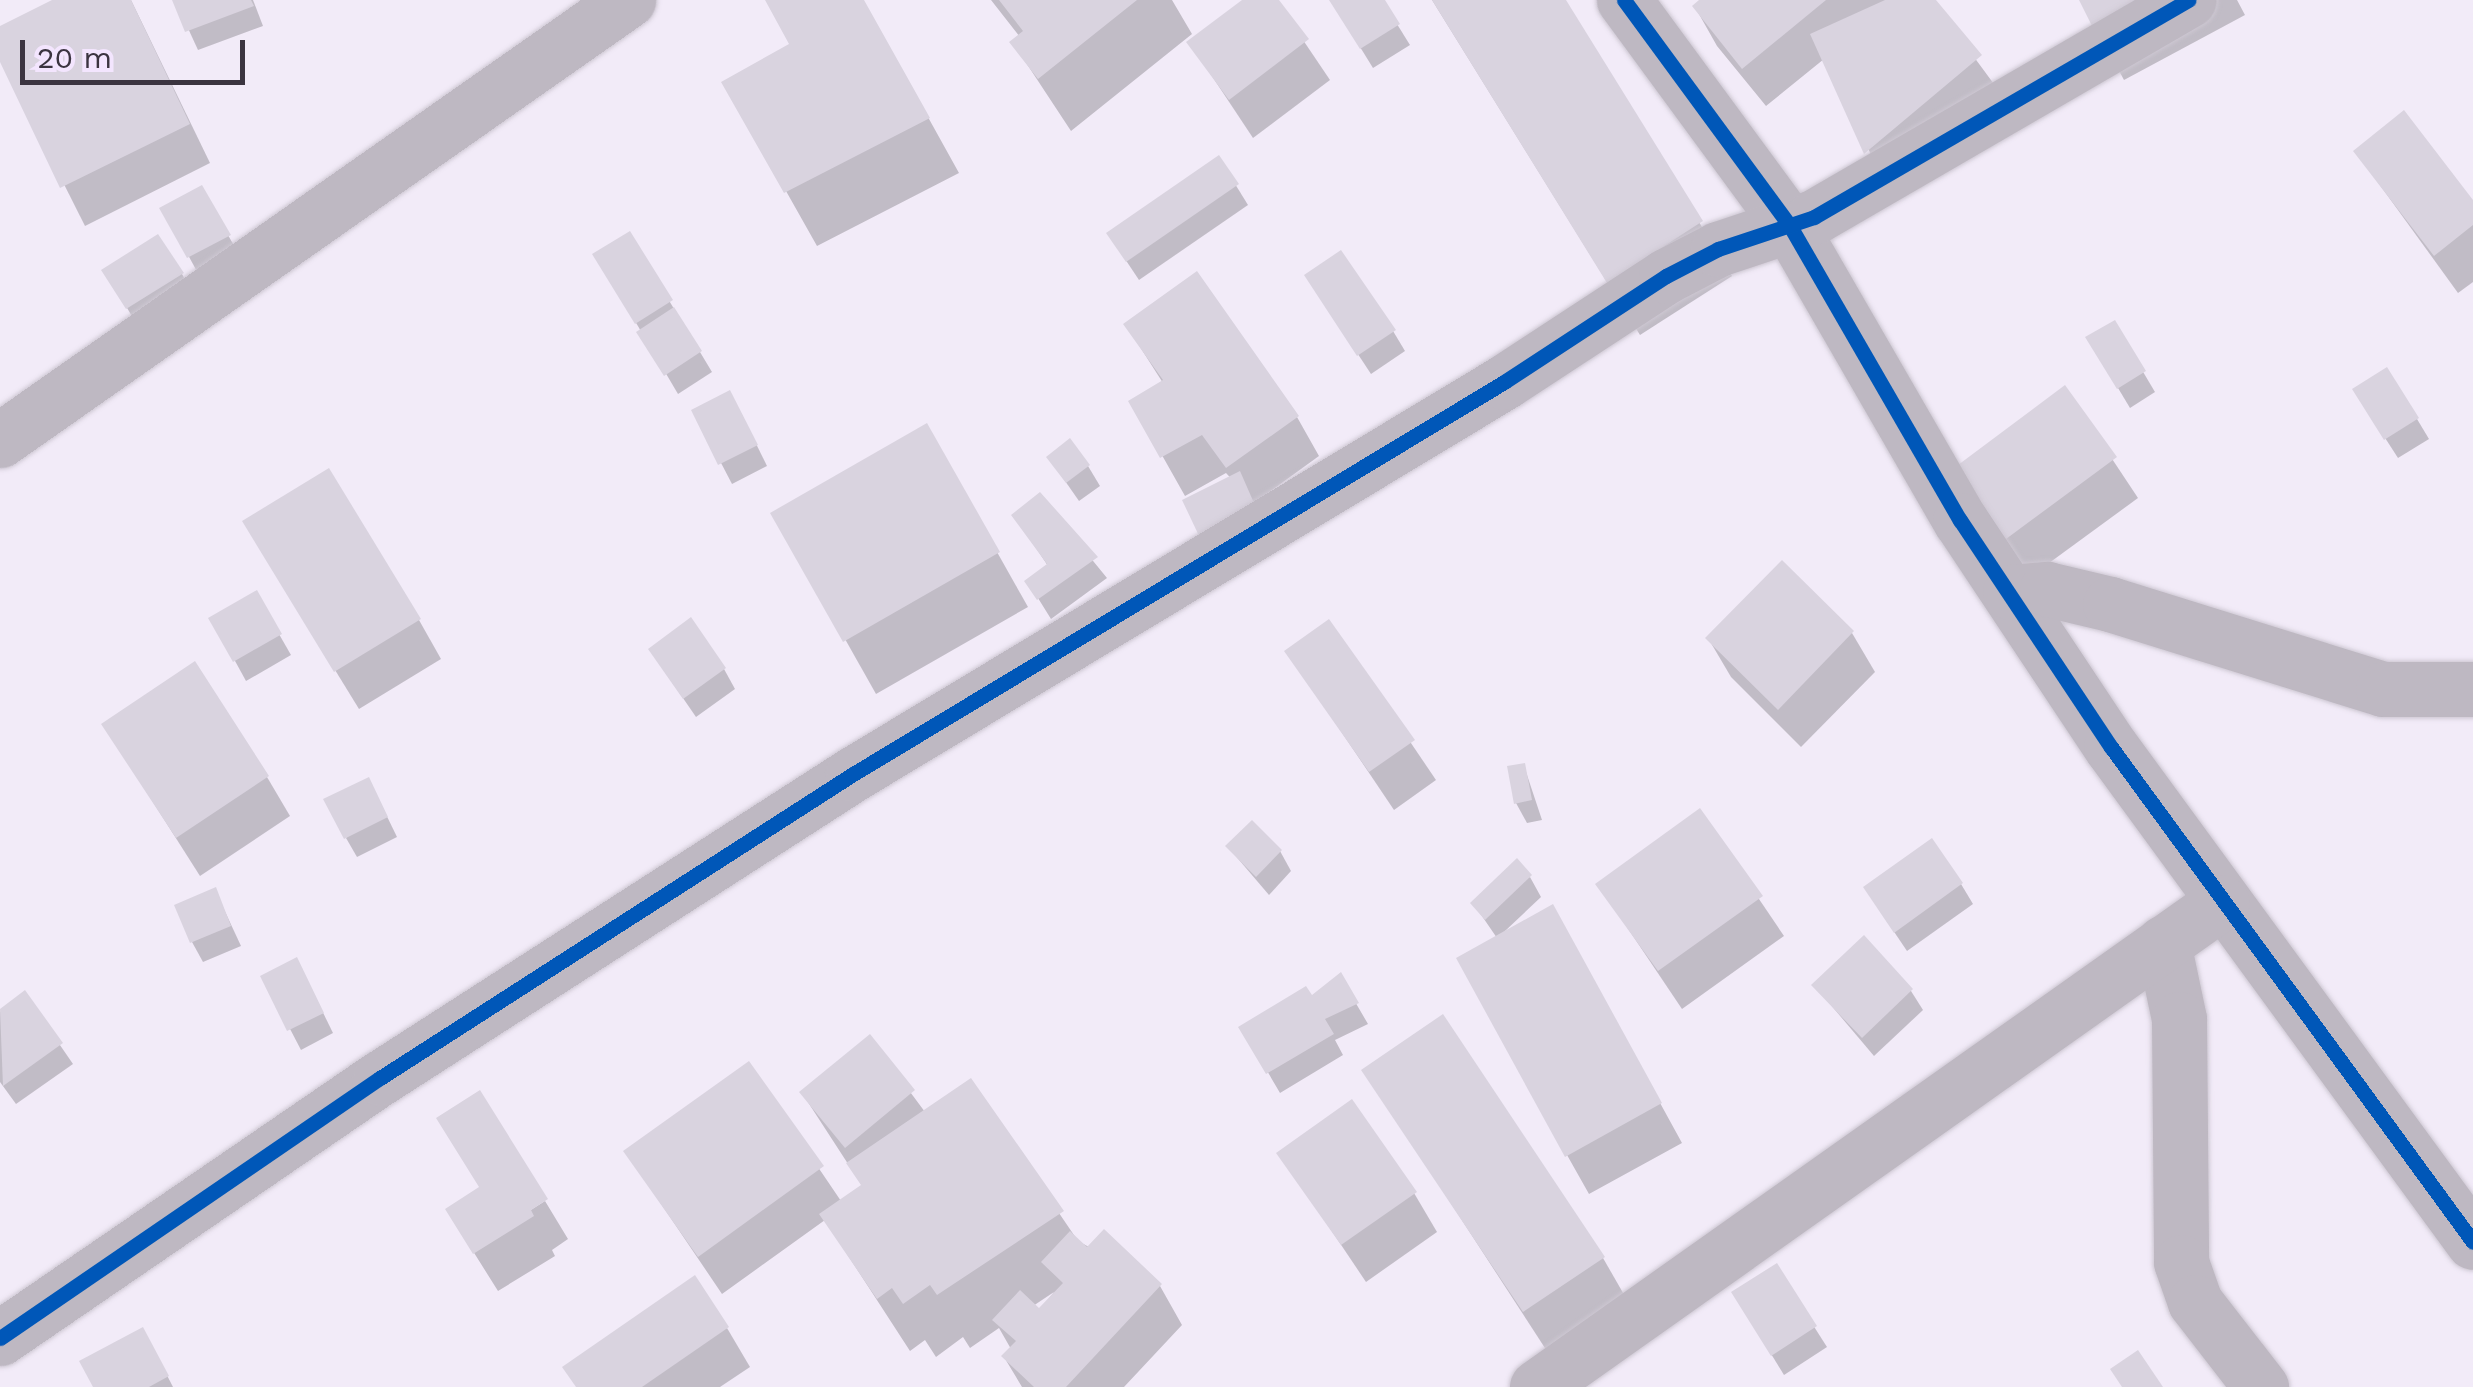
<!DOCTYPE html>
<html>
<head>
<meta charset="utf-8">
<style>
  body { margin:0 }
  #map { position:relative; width:2473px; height:1387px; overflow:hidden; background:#f2ebf8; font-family:"Work Sans",sans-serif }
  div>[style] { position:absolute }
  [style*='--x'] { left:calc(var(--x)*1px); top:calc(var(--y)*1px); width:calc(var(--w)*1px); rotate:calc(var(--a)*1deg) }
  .shadow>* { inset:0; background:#0003 }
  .building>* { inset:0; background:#d9d3df }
  .roads { filter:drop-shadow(0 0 2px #cdc7d2) drop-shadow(0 0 2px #cdc7d2) }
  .street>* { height:55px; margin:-27.5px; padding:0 27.5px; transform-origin:27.5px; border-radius:27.5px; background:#beb8c2 }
  .cycleway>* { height:15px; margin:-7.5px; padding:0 7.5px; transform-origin:7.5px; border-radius:7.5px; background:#0057b8 }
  span { translate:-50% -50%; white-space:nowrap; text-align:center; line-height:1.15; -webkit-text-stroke:8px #f3e5fe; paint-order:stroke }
  .scale { position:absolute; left:20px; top:40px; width:225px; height:45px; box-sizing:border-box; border:5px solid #3b3440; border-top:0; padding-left:12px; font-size:30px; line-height:35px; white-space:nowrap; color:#3b3440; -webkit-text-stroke:8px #f3e5fe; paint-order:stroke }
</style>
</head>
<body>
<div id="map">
  <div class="shadow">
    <i style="clip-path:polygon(57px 0,131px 0,210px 163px,85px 226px,0 57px,0 28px)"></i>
    <i style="clip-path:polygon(175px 0,253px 0,263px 26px,198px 50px)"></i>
    <i style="clip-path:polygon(768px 0,863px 0,959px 173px,817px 246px,725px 83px,792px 45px)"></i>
    <i style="clip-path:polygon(991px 0,1172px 0,1192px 34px,1071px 131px,1013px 43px,1020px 37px)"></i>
    <i style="clip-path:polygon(1247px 0,1276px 0,1330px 80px,1253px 138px,1190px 43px)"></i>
    <i style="clip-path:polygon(1331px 0,1382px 0,1410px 45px,1373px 68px)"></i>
    <i style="clip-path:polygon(1432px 0,1563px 0,1732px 276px,1640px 335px)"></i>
    <i style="clip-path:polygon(1703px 0,1932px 0,2002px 95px,1889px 191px,1824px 59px,1766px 106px,1717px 46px,1695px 7px)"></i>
    <i style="clip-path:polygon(2081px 0,2237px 0,2245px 15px,2124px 80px)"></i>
    <i style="clip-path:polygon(2356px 152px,2473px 204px,2473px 282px,2458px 293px)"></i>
    <i style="clip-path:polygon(1219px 158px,1248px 205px,1139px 280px,1121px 253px)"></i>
    <i style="clip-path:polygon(201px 188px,240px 256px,200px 277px,163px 209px)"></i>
    <i style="clip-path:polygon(629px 234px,712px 372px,678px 394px,596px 255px)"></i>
    <i style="clip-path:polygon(105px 271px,182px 274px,193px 294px,139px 328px)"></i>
    <i style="clip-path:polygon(1319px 295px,1393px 331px,1405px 351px,1371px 374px)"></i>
    <i style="clip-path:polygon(2114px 323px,2155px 392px,2130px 408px,2088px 338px)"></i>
    <i style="clip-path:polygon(1126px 325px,1297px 417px,1319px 456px,1254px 503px,1226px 473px,1185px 496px,1132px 402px,1163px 383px)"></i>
    <i style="clip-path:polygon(2065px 388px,2138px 498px,2030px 577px,1979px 507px)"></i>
    <i style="clip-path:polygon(2367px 410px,2417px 419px,2429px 439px,2398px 458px)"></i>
    <i style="clip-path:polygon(694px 411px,741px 413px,767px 466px,732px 484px)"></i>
    <i style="clip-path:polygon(926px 426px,1028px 607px,876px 694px,774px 513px)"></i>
    <i style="clip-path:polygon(1049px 458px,1088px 466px,1100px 486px,1079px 501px)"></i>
    <i style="clip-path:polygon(1040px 496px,1107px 578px,1051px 619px,1028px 582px,1048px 566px,1014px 515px)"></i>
    <i style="clip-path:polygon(268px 561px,419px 620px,441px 659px,359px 709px)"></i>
    <i style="clip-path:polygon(256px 594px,291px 655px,246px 681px,212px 619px)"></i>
    <i style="clip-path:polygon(1329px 622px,1436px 780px,1394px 810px,1287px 651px)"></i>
    <i style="clip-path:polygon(1852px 633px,1875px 672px,1801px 747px,1731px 677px,1708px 638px)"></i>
    <i style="clip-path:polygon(663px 669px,724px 669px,735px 689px,696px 717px)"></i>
    <i style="clip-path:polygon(104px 725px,267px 777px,290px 816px,200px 876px)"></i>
    <i style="clip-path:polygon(1524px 766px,1542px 820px,1527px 823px,1516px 803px)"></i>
    <i style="clip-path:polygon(379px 800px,397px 837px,357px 857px,346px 838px)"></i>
    <i style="clip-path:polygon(1700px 812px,1784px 936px,1682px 1009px,1598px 884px)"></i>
    <i style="clip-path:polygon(1228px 847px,1280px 851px,1291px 871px,1269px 895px)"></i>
    <i style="clip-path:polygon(1530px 877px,1541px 897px,1505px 931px,1574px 946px,1682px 1143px,1589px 1194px,1567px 1155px,1497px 938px,1473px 903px)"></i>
    <i style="clip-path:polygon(1961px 884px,1973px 904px,1907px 951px,1878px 908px)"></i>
    <i style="clip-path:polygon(215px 890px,241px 946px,203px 962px,192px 942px)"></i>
    <i style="clip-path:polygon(1340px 976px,1368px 1024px,1335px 1040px,1343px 1055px,1280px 1093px,1242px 1028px,1311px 999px)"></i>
    <i style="clip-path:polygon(263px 977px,307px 980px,333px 1033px,301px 1050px)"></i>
    <i style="clip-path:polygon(1814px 985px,1911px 991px,1923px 1010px,1874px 1056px)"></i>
    <i style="clip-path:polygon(25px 994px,73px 1064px,16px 1104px,0 1082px,0 1012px)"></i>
    <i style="clip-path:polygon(evenodd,870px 1038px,925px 1112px,970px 1082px,1078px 1241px,1160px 1286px,1182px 1325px,1124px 1387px,1022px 1387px,1004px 1357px,1011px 1349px,999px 1328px,970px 1348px,963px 1337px,936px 1357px,925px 1340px,910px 1351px,825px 1220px,722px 1294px,626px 1152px,748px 1064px,841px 1201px,863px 1187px,802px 1093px,870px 1038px,1054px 1292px,1039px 1311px,1033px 1306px,1054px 1292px)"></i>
    <i style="clip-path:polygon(1365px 1071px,1603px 1258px,1634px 1312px,1556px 1365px)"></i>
    <i style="clip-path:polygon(1280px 1154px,1414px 1193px,1437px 1232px,1366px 1282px)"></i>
    <i style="clip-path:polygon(545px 1201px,568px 1239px,552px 1250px,555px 1256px,498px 1291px,471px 1248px)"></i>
    <i style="clip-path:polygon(1776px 1267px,1827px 1347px,1784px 1375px,1746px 1313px)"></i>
    <i style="clip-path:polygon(727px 1328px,750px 1367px,720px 1387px,577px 1387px)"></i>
    <i style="clip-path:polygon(154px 1350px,173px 1387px,96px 1387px)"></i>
  </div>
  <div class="building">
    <i style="clip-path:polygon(52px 0,131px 0,190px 124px,60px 188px,0 62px,0 26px)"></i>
    <i style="clip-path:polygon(172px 0,251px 0,254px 6px,185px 32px)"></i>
    <i style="clip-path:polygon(765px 0,864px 0,930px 118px,784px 193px,721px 82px,789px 44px)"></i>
    <i style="clip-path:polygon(999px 0,1137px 0,1038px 79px,1009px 42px,1023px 31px)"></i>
    <i style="clip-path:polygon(1242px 0,1279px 0,1309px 39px,1229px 100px,1186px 42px)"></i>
    <i style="clip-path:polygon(1329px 0,1385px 0,1400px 24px,1360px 49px)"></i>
    <i style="clip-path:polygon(1432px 0,1566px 0,1703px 221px,1607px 283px)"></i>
    <i style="clip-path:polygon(1699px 0,1826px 0,1742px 69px,1692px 6px)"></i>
    <i style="clip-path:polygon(1885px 0,1936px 0,1982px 55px,1864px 154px,1810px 34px)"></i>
    <i style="clip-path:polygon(2079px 0,2178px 0,2100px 42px)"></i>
    <i style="clip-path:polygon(2404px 110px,2473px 200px,2473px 225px,2434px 256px,2353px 151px)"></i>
    <i style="clip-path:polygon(1219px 155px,1239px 184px,1126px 262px,1106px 233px)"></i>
    <i style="clip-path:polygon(202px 185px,231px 235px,187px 258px,159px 208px)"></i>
    <i style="clip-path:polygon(630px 231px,673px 300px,635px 324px,592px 254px)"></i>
    <i style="clip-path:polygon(158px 234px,184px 273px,126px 309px,101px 270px)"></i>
    <i style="clip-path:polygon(1341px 250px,1396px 330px,1357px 356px,1304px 275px)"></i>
    <i style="clip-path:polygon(1197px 271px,1299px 416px,1226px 468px,1202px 435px,1160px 458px,1128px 401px,1163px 380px,1123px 324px)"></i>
    <i style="clip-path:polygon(674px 307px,702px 351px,664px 376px,636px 332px)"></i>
    <i style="clip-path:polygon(2115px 320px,2146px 371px,2117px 389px,2085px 337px)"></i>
    <i style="clip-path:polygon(2387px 367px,2419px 418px,2384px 440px,2352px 389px)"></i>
    <i style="clip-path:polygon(2065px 385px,2117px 457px,2006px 539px,1954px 468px)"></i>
    <i style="clip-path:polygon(730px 390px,758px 445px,718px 465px,691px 410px)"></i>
    <i style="clip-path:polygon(927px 423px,1000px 552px,843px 642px,770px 513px)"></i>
    <i style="clip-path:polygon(1070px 438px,1090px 465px,1066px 483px,1046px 457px)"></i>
    <i style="clip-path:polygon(329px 468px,421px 619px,334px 672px,242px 521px)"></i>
    <i style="clip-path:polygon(1240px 471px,1258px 512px,1201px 540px,1182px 500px)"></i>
    <i style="clip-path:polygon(1040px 492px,1098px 557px,1037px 600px,1024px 581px,1047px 564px,1011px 515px)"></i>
    <i style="clip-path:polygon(1782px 560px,1854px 631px,1778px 710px,1705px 638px)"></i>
    <i style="clip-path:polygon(257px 590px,282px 634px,233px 662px,208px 618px)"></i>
    <i style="clip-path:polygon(691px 617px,726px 668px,683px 699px,648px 649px)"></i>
    <i style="clip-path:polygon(1329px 619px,1415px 740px,1369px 772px,1284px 651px)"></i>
    <i style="clip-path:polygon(195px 661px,269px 776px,176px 838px,101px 724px)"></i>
    <i style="clip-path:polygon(1525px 763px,1532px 800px,1514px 804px,1507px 766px)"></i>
    <i style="clip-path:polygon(369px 777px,388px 817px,344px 839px,323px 799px)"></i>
    <i style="clip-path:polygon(1700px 808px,1763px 896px,1658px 971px,1595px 884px)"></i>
    <i style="clip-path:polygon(1252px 820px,1282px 850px,1256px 877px,1225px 846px)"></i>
    <i style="clip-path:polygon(1932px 838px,1963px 883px,1894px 933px,1863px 887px)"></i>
    <i style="clip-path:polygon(1517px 858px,1532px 875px,1485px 920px,1470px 903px)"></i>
    <i style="clip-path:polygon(216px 887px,231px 926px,190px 943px,174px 905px)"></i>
    <i style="clip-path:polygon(1553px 904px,1662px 1103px,1565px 1157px,1456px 958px)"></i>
    <i style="clip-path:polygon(1864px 935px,1913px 989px,1862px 1038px,1811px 985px)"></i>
    <i style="clip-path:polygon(297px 957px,324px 1013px,287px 1031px,260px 976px)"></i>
    <i style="clip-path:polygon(1341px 972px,1359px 1003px,1325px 1019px,1334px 1034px,1266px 1074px,1238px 1027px,1306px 986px,1312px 995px)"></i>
    <i style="clip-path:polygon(25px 990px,63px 1043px,3px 1086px,0 1009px)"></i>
    <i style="clip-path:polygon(1443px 1014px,1605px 1257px,1523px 1312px,1361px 1070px)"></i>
    <i style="clip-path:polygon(870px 1034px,915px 1090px,845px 1148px,799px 1092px)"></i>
    <i style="clip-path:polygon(749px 1061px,824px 1166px,698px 1257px,623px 1151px)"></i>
    <i style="clip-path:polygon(971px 1078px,1064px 1211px,937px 1295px,930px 1285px,903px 1304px,892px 1288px,877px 1299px,819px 1214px,861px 1185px,846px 1163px)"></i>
    <i style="clip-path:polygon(480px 1090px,548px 1199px,531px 1210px,534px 1216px,473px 1254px,445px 1209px,479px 1187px,436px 1118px)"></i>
    <i style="clip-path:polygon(1352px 1099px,1417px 1192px,1341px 1245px,1276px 1153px)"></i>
    <i style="clip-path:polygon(1104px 1229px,1162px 1284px,1066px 1387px,1034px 1387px,1001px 1356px,1016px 1341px,992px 1320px,1020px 1290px,1039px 1308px,1063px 1283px,1041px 1262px,1070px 1231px,1087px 1247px)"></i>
    <i style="clip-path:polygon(1777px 1263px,1817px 1326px,1771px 1356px,1731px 1292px)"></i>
    <i style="clip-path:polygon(695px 1275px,729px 1327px,642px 1387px,576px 1387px,562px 1367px)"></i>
    <i style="clip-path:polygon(143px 1327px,169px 1376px,149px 1387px,93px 1387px,79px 1361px)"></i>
    <i style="clip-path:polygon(2138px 1350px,2163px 1387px,2122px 1387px,2110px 1369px)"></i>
  </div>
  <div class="roads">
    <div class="street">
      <i style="--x:1624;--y:0;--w:280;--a:53.7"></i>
      <i style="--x:1790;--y:226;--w:340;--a:60"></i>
      <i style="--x:1960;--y:520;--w:273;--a:56.4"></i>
      <i style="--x:2111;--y:747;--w:613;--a:53.82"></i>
      <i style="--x:0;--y:440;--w:767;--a:-35.02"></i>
      <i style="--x:2010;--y:592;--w:37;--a:-5"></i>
      <i style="--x:2047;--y:589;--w:65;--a:13.4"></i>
      <i style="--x:2110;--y:604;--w:286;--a:17.3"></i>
      <i style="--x:2383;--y:689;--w:90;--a:0"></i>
      <i style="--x:2163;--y:943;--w:78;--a:78.1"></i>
      <i style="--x:2179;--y:1019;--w:243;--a:89.5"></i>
      <i style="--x:2181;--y:1262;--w:42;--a:70.7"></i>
      <i style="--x:2195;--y:1302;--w:108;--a:52.2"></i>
      <i style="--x:0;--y:1338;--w:460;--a:-34.4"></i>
      <i style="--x:380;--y:1078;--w:562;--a:-32.73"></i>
      <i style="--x:853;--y:774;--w:760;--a:-31.05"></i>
      <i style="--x:1504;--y:382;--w:194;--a:-33.2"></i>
      <i style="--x:1666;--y:276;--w:59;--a:-27.4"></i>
      <i style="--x:1718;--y:249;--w:101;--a:-18.4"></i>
      <i style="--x:1814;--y:217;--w:433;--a:-30.1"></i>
      <i style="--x:1537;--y:1387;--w:839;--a:-35.3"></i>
    </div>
  </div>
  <div class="cycleway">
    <i style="--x:1624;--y:0;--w:280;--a:53.7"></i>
    <i style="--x:1790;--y:226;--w:340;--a:60"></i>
    <i style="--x:1960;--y:520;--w:273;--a:56.4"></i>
    <i style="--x:2111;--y:747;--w:613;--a:53.82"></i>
    <i style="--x:0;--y:1338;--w:460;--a:-34.4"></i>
    <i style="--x:380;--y:1078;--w:562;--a:-32.73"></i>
    <i style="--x:853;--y:774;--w:760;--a:-31.05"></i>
    <i style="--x:1504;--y:382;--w:194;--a:-33.2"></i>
    <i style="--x:1666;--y:276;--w:59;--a:-27.4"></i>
    <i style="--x:1718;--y:249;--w:101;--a:-18.4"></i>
    <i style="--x:1814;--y:217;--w:433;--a:-30.1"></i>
  </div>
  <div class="scale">20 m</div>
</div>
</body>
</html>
